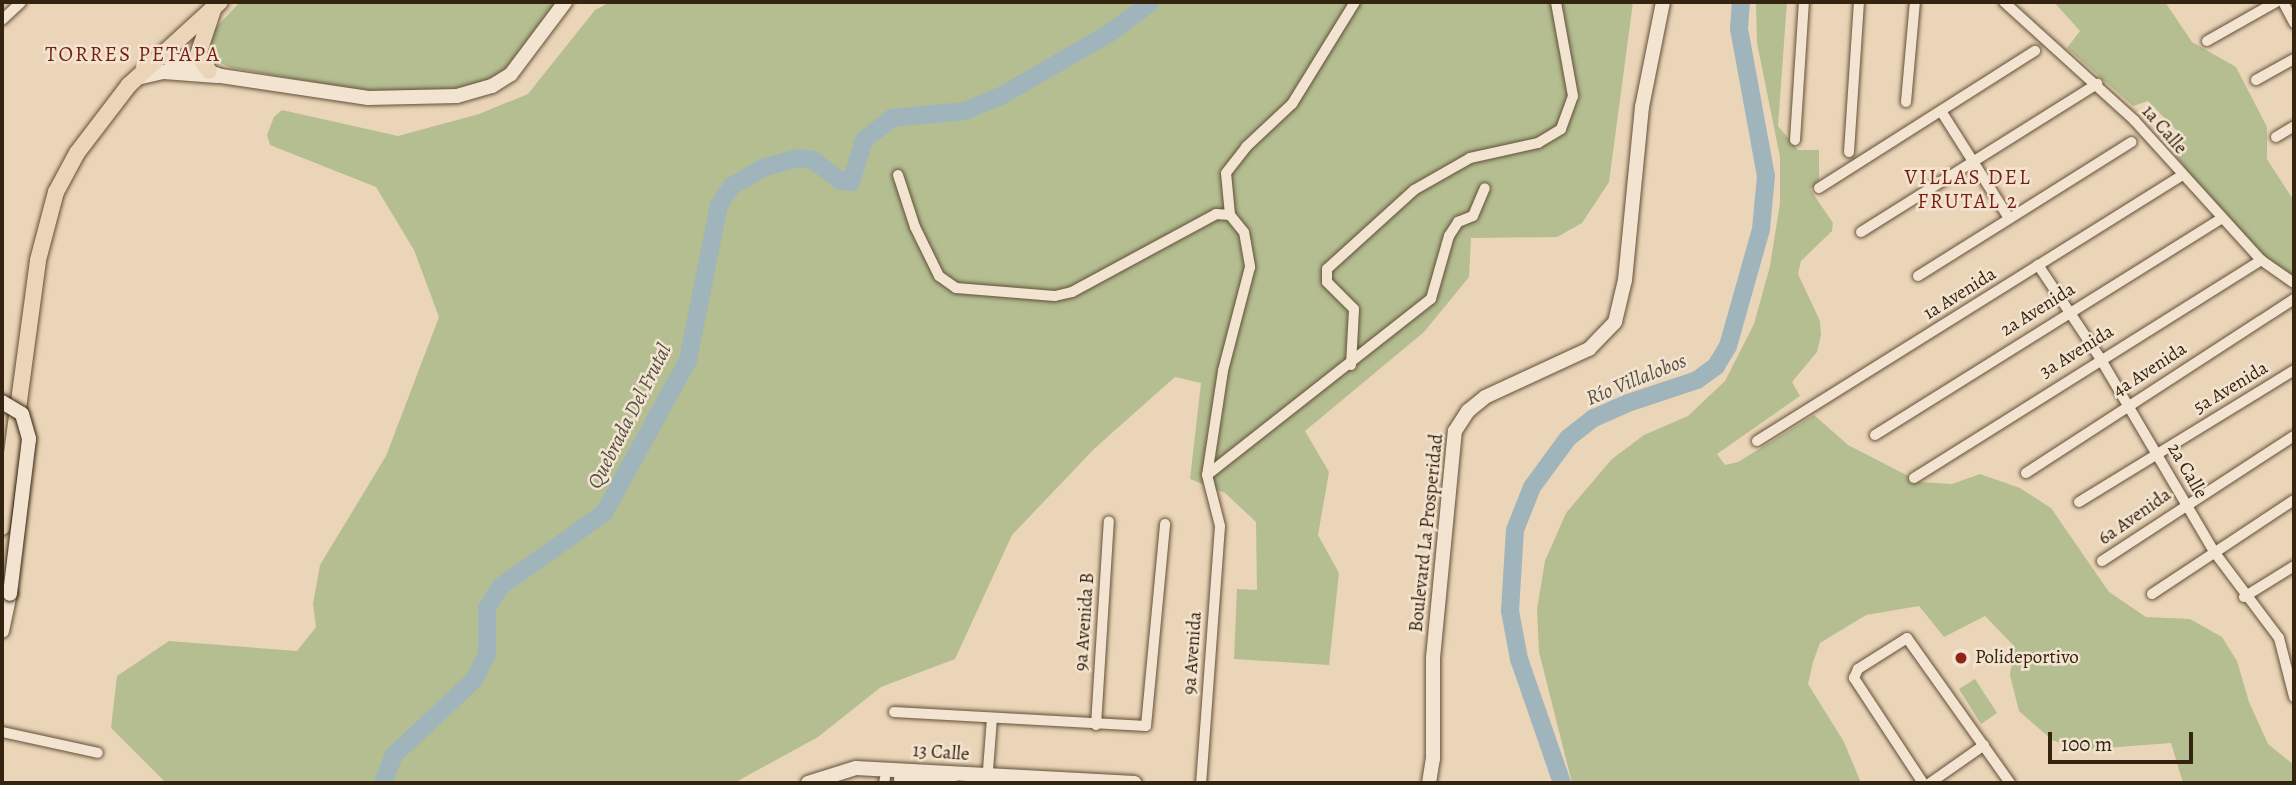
<!DOCTYPE html>
<html>
<head>
<meta charset="utf-8">
<style>
  body { margin:0 }
  #map { position:relative; width:2296px; height:785px; overflow:hidden; background:#ebd5b8; font-family:Alegreya,serif }
  div>[style] { position:absolute }
  [style*='--x'] { left:calc(var(--x)*1px); top:calc(var(--y)*1px); width:calc(var(--w)*1px); rotate:calc(var(--a)*1deg) }
  .green>* { inset:0; background:#b4be91 }
  .river>* { height:18px; margin:-9px; padding:0 9px; transform-origin:9px; border-radius:9px; background:#9fb5bb }
  .roads { filter:drop-shadow(0 0 2px #625038) drop-shadow(0 0 2px #625038) }
  .street>* { height:10px; margin:-5px; padding:0 5px; transform-origin:5px; border-radius:5px; background:#f2e4d1 }
  .secondary>* { height:14px; margin:-7px; padding:0 7px; transform-origin:7px; border-radius:7px; background:#f2e4d1 }
  .primary>* { height:16px; margin:-8px; padding:0 8px; transform-origin:8px; border-radius:8px; background:#ebd5b8 }
  .bridges { filter:drop-shadow(0 0 2px #34230e) drop-shadow(0 0 2px #34230e) }
  .secondary-bridge>* { height:14px; margin:-7px; padding:0 7px; transform-origin:7px; border-radius:7px; background:#f2e4d1 }
  .dots>* { width:19px; height:19px; translate:-50% -50%; box-sizing:border-box; border:4px solid #f2e4d1; border-radius:50% }
  span { translate:-50% -50%; white-space:nowrap; text-align:center; line-height:1.15; -webkit-text-stroke:5px #f2e4d1; paint-order:stroke }
  .street-label { font-size:19px; color:#34230e }
  .poi-label { font-size:19px; color:#34230e }
  .left { translate:0 -50%; text-align:left }
  .neighbourhood-label { font-size:21px; color:#7a1f14; letter-spacing:2px }
  .water-label { font-size:21px; color:#544f42; font-style:italic }
  .frame { position:absolute; inset:0; border:4px solid #34230e; pointer-events:none }
  .scale { position:absolute; left:2048px; top:732px; width:145px; height:32px; box-sizing:border-box; border:4px solid #34230e; border-top:0; padding-left:9px; font-size:21px; line-height:24px; white-space:nowrap; color:#34230e; -webkit-text-stroke:5px #f2e4d1; paint-order:stroke }
</style>
</head>
<body>
<div id="map">
  <div class="green">
    <i style="clip-path:polygon(240px 2px,565px 2px,529px 54px,479px 91px,366px 91px,232px 68px,215px 61px,205px 49px,212px 32px)"></i>
    <i style="clip-path:polygon(610px 2px,1633px 2px,1609px 182px,1582px 223px,1557px 237px,1471px 238px,1469px 277px,1424px 332px,1305px 431px,1329px 472px,1318px 535px,1339px 573px,1329px 665px,1234px 659px,1237px 589px,1257px 590px,1256px 522px,1225px 493px,1190px 479px,1201px 383px,1175px 377px,1095px 448px,1012px 535px,955px 659px,881px 687px,818px 737px,734px 783px,166px 783px,111px 728px,117px 676px,169px 641px,297px 651px,316px 627px,313px 604px,320px 565px,386px 456px,439px 317px,414px 250px,376px 187px,270px 145px,267px 135px,274px 117px,282px 110px,398px 136px,479px 114px,528px 94px,595px 10px)"></i>
    <i style="clip-path:polygon(1756px 2px,1787px 2px,1778px 126px,1798px 150px,1819px 150px,1819px 183px,1810px 189px,1833px 223px,1832px 231px,1801px 261px,1798px 274px,1820px 321px,1821px 335px,1817px 352px,1792px 382px,1800px 396px,1717px 454px,1725px 465px,1738px 462px,1814px 415px,1848px 445px,1920px 482px,1952px 484px,1980px 474px,2020px 488px,2051px 508px,2109px 592px,2146px 617px,2190px 619px,2222px 637px,2237px 661px,2249px 702px,2268px 744px,2294px 765px,2294px 783px,2183px 783px,2171px 743px,2079px 750px,2052px 740px,2019px 711px,2010px 675px,2014px 646px,1985px 616px,1944px 637px,1919px 606px,1866px 615px,1820px 643px,1813px 662px,1808px 684px,1844px 742px,1861px 783px,1572px 783px,1539px 652px,1537px 609px,1545px 561px,1566px 513px,1612px 459px,1644px 435px,1688px 416px,1725px 381px,1754px 324px,1770px 266px,1780px 203px,1780px 157px,1757px 43px)"></i>
    <i style="clip-path:polygon(2054px 2px,2165px 2px,2192px 42px,2236px 67px,2267px 127px,2267px 159px,2294px 201px,2294px 277px,2268px 263px,2193px 178px,2175px 155px,2181px 135px,2148px 101px,2133px 106px,2067px 48px,2080px 31px)"></i>
    <i style="clip-path:polygon(1975px 679px,1997px 713px,1981px 724px,1959px 689px)"></i>
  </div>
  <div class="river">
    <i style="--x:383;--y:783;--w:30;--a:-69"></i>
    <i style="--x:394;--y:755;--w:110;--a:-43.2"></i>
    <i style="--x:474;--y:680;--w:29;--a:-63"></i>
    <i style="--x:487;--y:654;--w:46;--a:-90"></i>
    <i style="--x:487;--y:608;--w:26;--a:-58"></i>
    <i style="--x:501;--y:586;--w:126;--a:-35.3"></i>
    <i style="--x:604;--y:513;--w:175;--a:-61.2"></i>
    <i style="--x:688;--y:360;--w:158;--a:-78.7"></i>
    <i style="--x:719;--y:205;--w:23;--a:-56"></i>
    <i style="--x:732;--y:186;--w:38;--a:-30"></i>
    <i style="--x:765;--y:167;--w:35;--a:-15"></i>
    <i style="--x:799;--y:158;--w:14;--a:8"></i>
    <i style="--x:813;--y:160;--w:35;--a:37"></i>
    <i style="--x:841;--y:181;--w:10;--a:6"></i>
    <i style="--x:851;--y:182;--w:44;--a:-72.8"></i>
    <i style="--x:864;--y:140;--w:36;--a:-38"></i>
    <i style="--x:892;--y:118;--w:73;--a:-5.5"></i>
    <i style="--x:965;--y:111;--w:39;--a:-23"></i>
    <i style="--x:1001;--y:96;--w:129;--a:-30.1"></i>
    <i style="--x:1113;--y:31;--w:48;--a:-37.3"></i>
    <i style="--x:1562;--y:783;--w:131;--a:-109.1"></i>
    <i style="--x:1519;--y:659;--w:49;--a:-100.6"></i>
    <i style="--x:1510;--y:611;--w:81;--a:-86.5"></i>
    <i style="--x:1515;--y:530;--w:46;--a:-68.4"></i>
    <i style="--x:1532;--y:487;--w:61;--a:-53.7"></i>
    <i style="--x:1568;--y:438;--w:33;--a:-38"></i>
    <i style="--x:1594;--y:418;--w:34;--a:-24"></i>
    <i style="--x:1625;--y:404;--w:76;--a:-18.4"></i>
    <i style="--x:1697;--y:380;--w:24;--a:-36"></i>
    <i style="--x:1716;--y:366;--w:23;--a:-59"></i>
    <i style="--x:1728;--y:346;--w:122;--a:-74.2"></i>
    <i style="--x:1761;--y:229;--w:53;--a:-84.6"></i>
    <i style="--x:1766;--y:176;--w:149;--a:-100.4"></i>
    <i style="--x:1739;--y:29;--w:27;--a:-86"></i>
  </div>
  <div class="roads">
    <div class="street">
      <i style="--x:2004;--y:2;--w:176;--a:42.2"></i>
      <i style="--x:2134;--y:120;--w:189;--a:47.8"></i>
      <i style="--x:2261;--y:260;--w:40;--a:34.9"></i>
      <i style="--x:2283;--y:2;--w:24;--a:62"></i>
      <i style="--x:2;--y:20;--w:26;--a:-43"></i>
      <i style="--x:2207;--y:41;--w:79;--a:-29.5"></i>
      <i style="--x:2256;--y:80;--w:43;--a:-28.9"></i>
      <i style="--x:1906;--y:102;--w:100;--a:-84.9"></i>
      <i style="--x:1941;--y:111;--w:127;--a:57.6"></i>
      <i style="--x:2276;--y:137;--w:21;--a:-31"></i>
      <i style="--x:1795;--y:140;--w:138;--a:-86.3"></i>
      <i style="--x:1849;--y:152;--w:150;--a:-86.2"></i>
      <i style="--x:898;--y:175;--w:55;--a:71.9"></i>
      <i style="--x:915;--y:227;--w:55;--a:63.9"></i>
      <i style="--x:939;--y:276;--w:21;--a:35"></i>
      <i style="--x:956;--y:288;--w:99;--a:4.6"></i>
      <i style="--x:1055;--y:296;--w:17;--a:-13"></i>
      <i style="--x:1072;--y:292;--w:164;--a:-28.4"></i>
      <i style="--x:1216;--y:214;--w:14;--a:4"></i>
      <i style="--x:1230;--y:215;--w:22;--a:51"></i>
      <i style="--x:1244;--y:232;--w:36;--a:80"></i>
      <i style="--x:1250;--y:267;--w:107;--a:104.6"></i>
      <i style="--x:1223;--y:371;--w:105;--a:98.7"></i>
      <i style="--x:1207;--y:475;--w:53;--a:75.7"></i>
      <i style="--x:1220;--y:526;--w:258;--a:94.2"></i>
      <i style="--x:1819;--y:188;--w:256;--a:-32.4"></i>
      <i style="--x:1230;--y:215;--w:42;--a:-95.4"></i>
      <i style="--x:1226;--y:173;--w:33;--a:-52"></i>
      <i style="--x:1246;--y:147;--w:63;--a:-43.1"></i>
      <i style="--x:1292;--y:104;--w:120;--a:-58.3"></i>
      <i style="--x:1861;--y:232;--w:279;--a:-32.1"></i>
      <i style="--x:2038;--y:265;--w:112;--a:56.3"></i>
      <i style="--x:2100;--y:358;--w:226;--a:59.5"></i>
      <i style="--x:2215;--y:553;--w:106;--a:53"></i>
      <i style="--x:2279;--y:638;--w:61;--a:75.7"></i>
      <i style="--x:1918;--y:276;--w:252;--a:-32.1"></i>
      <i style="--x:1351;--y:365;--w:56;--a:-86.9"></i>
      <i style="--x:1354;--y:309;--w:38;--a:-135"></i>
      <i style="--x:1327;--y:282;--w:13;--a:-90"></i>
      <i style="--x:1327;--y:269;--w:118;--a:-42.2"></i>
      <i style="--x:1414;--y:190;--w:64;--a:-29.7"></i>
      <i style="--x:1470;--y:158;--w:70;--a:-12.4"></i>
      <i style="--x:1538;--y:143;--w:27;--a:-31"></i>
      <i style="--x:1561;--y:129;--w:35;--a:-70"></i>
      <i style="--x:1573;--y:96;--w:96;--a:-100.3"></i>
      <i style="--x:1875;--y:435;--w:409;--a:-32"></i>
      <i style="--x:1757;--y:441;--w:500;--a:-32.01"></i>
      <i style="--x:2026;--y:473;--w:320;--a:-33"></i>
      <i style="--x:1207;--y:475;--w:285;--a:-38.2"></i>
      <i style="--x:1431;--y:299;--w:66;--a:-74.1"></i>
      <i style="--x:1449;--y:236;--w:17;--a:-57"></i>
      <i style="--x:1458;--y:222;--w:16;--a:-22"></i>
      <i style="--x:1473;--y:216;--w:30;--a:-67"></i>
      <i style="--x:1914;--y:478;--w:410;--a:-32.1"></i>
      <i style="--x:2079;--y:502;--w:252;--a:-31.5"></i>
      <i style="--x:2102;--y:561;--w:229;--a:-33.1"></i>
      <i style="--x:2152;--y:594;--w:170;--a:-33.5"></i>
      <i style="--x:2244;--y:597;--w:59;--a:-31.8"></i>
      <i style="--x:894;--y:712;--w:252;--a:3.2"></i>
      <i style="--x:1146;--y:726;--w:203;--a:-84.6"></i>
      <i style="--x:1096;--y:725;--w:204;--a:-86.4"></i>
      <i style="--x:2;--y:732;--w:98;--a:12.3"></i>
      <i style="--x:884;--y:783;--w:5;--a:-79"></i>
      <i style="--x:987;--y:783;--w:65;--a:-85.6"></i>
      <i style="--x:1923;--y:783;--w:126;--a:-123.3"></i>
      <i style="--x:1854;--y:678;--w:10;--a:-66"></i>
      <i style="--x:1858;--y:669;--w:58;--a:-32.3"></i>
      <i style="--x:1907;--y:638;--w:178;--a:54.6"></i>
      <i style="--x:1930;--y:783;--w:66;--a:-35.1"></i>
    </div>
    <div class="secondary">
      <i style="--x:161;--y:56;--w:63;--a:18.4"></i>
      <i style="--x:221;--y:76;--w:149;--a:8.5"></i>
      <i style="--x:368;--y:98;--w:89;--a:-1.3"></i>
      <i style="--x:457;--y:96;--w:36;--a:-16"></i>
      <i style="--x:492;--y:86;--w:22;--a:-32"></i>
      <i style="--x:511;--y:74;--w:90;--a:-53.1"></i>
      <i style="--x:137;--y:78;--w:28;--a:-13"></i>
      <i style="--x:164;--y:72;--w:53;--a:4.3"></i>
      <i style="--x:2;--y:631;--w:38;--a:-78"></i>
      <i style="--x:901;--y:779;--w:50;--a:4.6"></i>
      <i style="--x:808;--y:783;--w:50;--a:-17.4"></i>
      <i style="--x:856;--y:768;--w:279;--a:3.1"></i>
      <i style="--x:1429;--y:783;--w:24;--a:-81"></i>
      <i style="--x:1433;--y:759;--w:101;--a:-90"></i>
      <i style="--x:1433;--y:658;--w:228;--a:-84.5"></i>
      <i style="--x:1455;--y:431;--w:24;--a:-57"></i>
      <i style="--x:1468;--y:411;--w:22;--a:-39"></i>
      <i style="--x:1485;--y:397;--w:115;--a:-24.8"></i>
      <i style="--x:1589;--y:349;--w:37;--a:-46"></i>
      <i style="--x:1615;--y:322;--w:43;--a:-76.6"></i>
      <i style="--x:1625;--y:280;--w:174;--a:-84.4"></i>
      <i style="--x:1642;--y:107;--w:107;--a:-78.7"></i>
    </div>
    <div class="primary">
      <i style="--x:209;--y:71;--w:19;--a:-125"></i>
      <i style="--x:198;--y:55;--w:51;--a:-71.6"></i>
      <i style="--x:2;--y:527;--w:269;--a:-82.3"></i>
      <i style="--x:38;--y:260;--w:70;--a:-75.2"></i>
      <i style="--x:56;--y:192;--w:44;--a:-61.7"></i>
      <i style="--x:77;--y:153;--w:86;--a:-52.6"></i>
      <i style="--x:129;--y:85;--w:123;--a:-42.4"></i>
    </div>
  </div>
  <div class="bridges">
    <div class="secondary-bridge">
      <i style="--x:2;--y:402;--w:23;--a:31"></i>
      <i style="--x:22;--y:414;--w:26;--a:74"></i>
      <i style="--x:29;--y:439;--w:156;--a:97"></i>
    </div>
  </div>
  <div class="dots">
    <i style="left:1961px;top:658px;background:#8f2418"></i>
  </div>
  <div class="street-label">
    <span style="left:2164px;top:130px;rotate:49deg">1a Calle</span>
    <span style="left:1960px;top:294px;rotate:-32deg">1a Avenida</span>
    <span style="left:2038px;top:310px;rotate:-32deg">2a Avenida</span>
    <span style="left:2077px;top:352px;rotate:-32deg">3a Avenida</span>
    <span style="left:2150px;top:370px;rotate:-33deg">4a Avenida</span>
    <span style="left:2231px;top:388px;rotate:-31deg">5a Avenida</span>
    <span style="left:2187px;top:471px;rotate:60deg">2a Calle</span>
    <span style="left:2135px;top:517px;rotate:-35deg">6a Avenida</span>
    <span style="left:1427px;top:533px;rotate:-84deg">Boulevard La Prosperidad</span>
    <span style="left:1085px;top:622px;rotate:-86deg">9a Avenida B</span>
    <span style="left:1193px;top:653px;rotate:-86deg">9a Avenida</span>
    <span style="left:941px;top:753px;rotate:4deg">13 Calle</span>
  </div>
  <div class="poi-label">
    <span class="left" style="left:1975px;top:658px">Polideportivo</span>
  </div>
  <div class="neighbourhood-label">
    <span style="left:133px;top:54px">TORRES PETAPA</span>
    <span style="left:1968px;top:189px">VILLAS DEL<br>FRUTAL 2</span>
  </div>
  <div class="water-label">
    <span style="left:1636px;top:379px;rotate:-22deg">Río Villalobos</span>
    <span style="left:629px;top:416px;rotate:-63deg">Quebrada Del Frutal</span>
  </div>
  <div class="frame"></div>
  <div class="scale">100 m</div>
</div>
</body>
</html>
